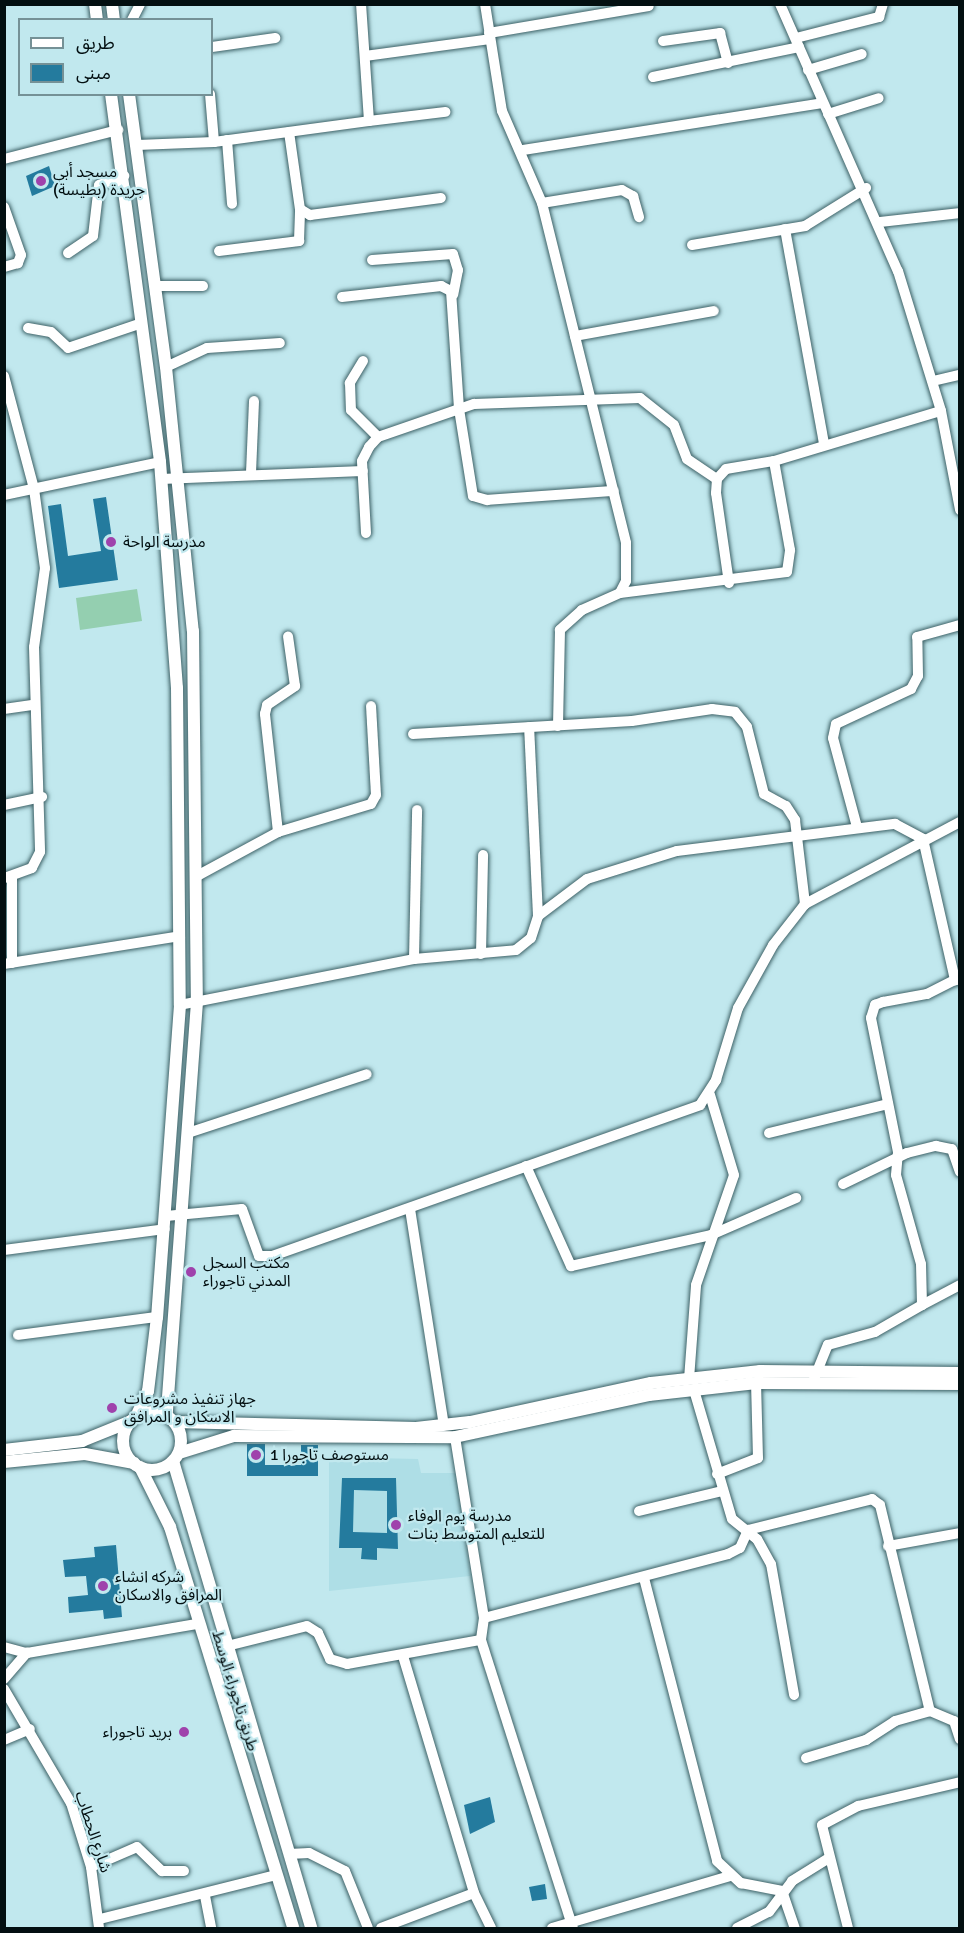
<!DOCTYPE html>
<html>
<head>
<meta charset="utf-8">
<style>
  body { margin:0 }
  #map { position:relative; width:964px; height:1933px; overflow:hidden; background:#c1e8ee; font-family:Signika,"Noto Sans Arabic",sans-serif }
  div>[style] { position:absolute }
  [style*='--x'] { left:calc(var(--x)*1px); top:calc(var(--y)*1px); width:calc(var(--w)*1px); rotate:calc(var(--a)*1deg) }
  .built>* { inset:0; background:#aedee6 }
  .green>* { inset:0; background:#94cfb0 }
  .building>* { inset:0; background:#247b9e }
  .roads { filter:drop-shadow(0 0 2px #3d6166) drop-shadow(0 0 2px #3d6166) }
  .minor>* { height:10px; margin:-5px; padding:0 5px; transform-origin:5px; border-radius:5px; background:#fff }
  .major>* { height:12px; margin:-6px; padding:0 6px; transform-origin:6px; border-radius:6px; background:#fff }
  .major>.ring { margin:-6px; padding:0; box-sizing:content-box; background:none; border:12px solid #fff; border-radius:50% }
  .dots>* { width:16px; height:16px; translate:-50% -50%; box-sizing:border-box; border:3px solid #c1e8ee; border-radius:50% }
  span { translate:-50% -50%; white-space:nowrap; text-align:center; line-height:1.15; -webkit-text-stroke:4.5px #c1e8ee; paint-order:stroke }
  .poi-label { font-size:16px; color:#030f11 }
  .left { translate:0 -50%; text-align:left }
  .right { translate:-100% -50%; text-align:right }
  .street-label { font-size:16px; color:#030f11 }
  .frame { position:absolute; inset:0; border:6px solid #030f11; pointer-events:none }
  .legend { position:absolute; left:18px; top:18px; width:195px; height:78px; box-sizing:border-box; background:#c1e8ee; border:2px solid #759196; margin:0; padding:8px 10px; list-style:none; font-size:18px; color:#030f11 }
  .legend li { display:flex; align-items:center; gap:12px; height:30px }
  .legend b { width:30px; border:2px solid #759196 }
</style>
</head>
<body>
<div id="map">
  <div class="built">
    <i style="clip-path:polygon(329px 1457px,418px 1459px,421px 1473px,456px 1473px,470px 1576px,329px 1591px)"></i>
  </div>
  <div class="green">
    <i style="clip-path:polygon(137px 589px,142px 621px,80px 630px,76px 598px)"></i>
  </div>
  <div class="building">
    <i style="clip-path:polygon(49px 166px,55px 186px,32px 196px,26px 176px)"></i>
    <i style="clip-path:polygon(106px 497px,118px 580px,59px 588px,48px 506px,61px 504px,68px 556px,101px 551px,93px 499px)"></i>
    <i style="clip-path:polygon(247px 1444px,265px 1444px,265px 1465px,301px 1465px,301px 1445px,318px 1445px,318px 1476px,247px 1476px)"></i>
    <i style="clip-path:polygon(evenodd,342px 1478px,396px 1478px,398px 1549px,377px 1548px,377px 1560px,361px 1559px,362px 1548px,339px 1548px,342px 1478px,354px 1490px,387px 1491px,387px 1533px,353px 1532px,354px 1490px)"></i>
    <i style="clip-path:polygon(116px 1545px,122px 1617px,104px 1619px,103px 1610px,69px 1613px,68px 1597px,88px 1595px,86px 1576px,65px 1577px,63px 1560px,95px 1557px,94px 1547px)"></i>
    <i style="clip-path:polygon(490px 1797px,495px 1822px,470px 1834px,464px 1805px)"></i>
    <i style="clip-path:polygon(545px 1884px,547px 1899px,532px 1901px,529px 1887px)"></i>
  </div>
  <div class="roads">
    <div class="minor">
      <i style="--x:485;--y:4;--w:108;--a:81"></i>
      <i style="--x:502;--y:111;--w:100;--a:66.5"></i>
      <i style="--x:542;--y:203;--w:350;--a:76.1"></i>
      <i style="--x:626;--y:543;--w:38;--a:90"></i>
      <i style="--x:626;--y:581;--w:13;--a:117"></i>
      <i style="--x:620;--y:593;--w:42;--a:155.9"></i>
      <i style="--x:582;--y:610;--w:30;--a:138"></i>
      <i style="--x:560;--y:630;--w:96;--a:91.2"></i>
      <i style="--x:780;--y:4;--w:292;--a:66.2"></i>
      <i style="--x:898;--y:271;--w:146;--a:72.9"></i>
      <i style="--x:941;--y:411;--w:101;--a:79.1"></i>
      <i style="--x:132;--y:20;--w:18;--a:-63"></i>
      <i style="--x:489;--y:33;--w:162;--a:-9.6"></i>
      <i style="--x:796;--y:38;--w:86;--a:-14.2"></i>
      <i style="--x:879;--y:17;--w:14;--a:-73"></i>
      <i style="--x:663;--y:41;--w:58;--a:-8"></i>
      <i style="--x:720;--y:33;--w:31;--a:75"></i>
      <i style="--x:212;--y:47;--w:64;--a:-8.1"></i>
      <i style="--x:365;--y:56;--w:126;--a:-7.7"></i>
      <i style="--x:808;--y:70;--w:56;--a:-16.5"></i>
      <i style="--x:653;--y:77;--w:149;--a:-11.6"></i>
      <i style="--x:210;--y:94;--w:48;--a:85.2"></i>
      <i style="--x:828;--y:114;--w:53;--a:-17.4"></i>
      <i style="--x:369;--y:121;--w:77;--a:-6.8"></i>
      <i style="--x:289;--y:132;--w:78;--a:81.9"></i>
      <i style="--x:300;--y:209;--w:12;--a:31"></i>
      <i style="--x:310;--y:215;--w:132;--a:-7.4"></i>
      <i style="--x:227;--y:140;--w:64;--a:85.5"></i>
      <i style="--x:137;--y:145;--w:77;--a:-2.2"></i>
      <i style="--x:214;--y:142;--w:156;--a:-7.7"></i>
      <i style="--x:369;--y:121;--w:117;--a:-93.9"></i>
      <i style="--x:523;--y:150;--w:303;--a:-8.9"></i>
      <i style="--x:4;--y:159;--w:118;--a:-14.3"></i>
      <i style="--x:542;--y:203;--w:81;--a:-9.2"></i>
      <i style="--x:622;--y:190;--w:13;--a:29"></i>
      <i style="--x:633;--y:196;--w:22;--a:74"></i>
      <i style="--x:4;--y:207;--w:51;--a:70.5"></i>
      <i style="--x:21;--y:255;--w:9;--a:111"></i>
      <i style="--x:18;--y:263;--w:15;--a:164"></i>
      <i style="--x:880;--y:222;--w:81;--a:-6.4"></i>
      <i style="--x:785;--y:229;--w:218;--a:79.7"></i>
      <i style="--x:692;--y:245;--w:115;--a:-9.5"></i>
      <i style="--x:805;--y:226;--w:72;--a:-31.9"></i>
      <i style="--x:219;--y:251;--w:81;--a:-7.1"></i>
      <i style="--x:299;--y:241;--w:32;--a:-88"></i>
      <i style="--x:68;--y:253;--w:30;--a:-34"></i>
      <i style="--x:93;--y:236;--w:51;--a:-83.3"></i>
      <i style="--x:99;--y:185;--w:27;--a:-20"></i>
      <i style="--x:372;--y:260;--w:81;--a:-4.2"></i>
      <i style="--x:453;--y:254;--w:17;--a:73"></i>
      <i style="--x:458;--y:270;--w:25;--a:101"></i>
      <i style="--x:156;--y:286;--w:47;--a:0"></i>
      <i style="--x:342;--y:297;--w:100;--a:-6.3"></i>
      <i style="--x:441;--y:286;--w:11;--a:27"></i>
      <i style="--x:451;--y:291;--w:118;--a:86.1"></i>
      <i style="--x:459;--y:409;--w:88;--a:80.9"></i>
      <i style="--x:473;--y:496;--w:15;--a:16"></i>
      <i style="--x:487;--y:500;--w:127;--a:-4.1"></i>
      <i style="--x:28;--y:328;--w:23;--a:10"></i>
      <i style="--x:51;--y:332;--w:23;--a:43"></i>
      <i style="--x:68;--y:348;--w:78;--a:-18.7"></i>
      <i style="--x:575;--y:336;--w:141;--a:-10.2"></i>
      <i style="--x:363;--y:361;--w:26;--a:121"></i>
      <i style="--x:350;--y:383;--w:27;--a:88"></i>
      <i style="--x:351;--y:410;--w:38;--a:45"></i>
      <i style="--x:166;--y:367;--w:45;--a:-24.9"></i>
      <i style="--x:207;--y:348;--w:73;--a:-3.9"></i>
      <i style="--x:4;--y:376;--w:117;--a:75.1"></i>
      <i style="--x:34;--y:489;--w:80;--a:82.1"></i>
      <i style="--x:45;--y:568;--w:80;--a:97.9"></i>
      <i style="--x:34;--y:647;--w:205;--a:88.3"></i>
      <i style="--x:40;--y:852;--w:18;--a:117"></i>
      <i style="--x:32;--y:868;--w:30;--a:160"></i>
      <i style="--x:933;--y:381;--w:28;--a:-13"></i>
      <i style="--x:251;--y:473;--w:72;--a:-87.6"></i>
      <i style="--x:161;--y:479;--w:202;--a:-2.3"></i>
      <i style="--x:4;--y:495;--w:159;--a:-11.9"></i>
      <i style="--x:366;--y:533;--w:72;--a:-93.2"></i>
      <i style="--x:362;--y:461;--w:16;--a:-63"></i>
      <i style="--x:369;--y:447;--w:13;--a:-48"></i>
      <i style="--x:378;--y:437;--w:102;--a:-19"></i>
      <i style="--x:474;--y:404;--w:166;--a:-2.1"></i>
      <i style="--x:640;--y:398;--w:43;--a:38.5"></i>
      <i style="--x:674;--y:425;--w:36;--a:69"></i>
      <i style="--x:687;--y:459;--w:36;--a:34"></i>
      <i style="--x:729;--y:583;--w:91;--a:-98.2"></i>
      <i style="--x:716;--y:493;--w:14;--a:-86"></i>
      <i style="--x:717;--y:479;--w:13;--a:-48"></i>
      <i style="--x:726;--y:469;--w:49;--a:-9.5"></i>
      <i style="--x:774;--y:461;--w:174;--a:-16.7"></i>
      <i style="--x:620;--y:593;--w:168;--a:-7.2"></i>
      <i style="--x:787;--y:572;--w:22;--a:-82"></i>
      <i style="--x:790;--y:550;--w:90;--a:-100.2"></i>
      <i style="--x:4;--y:709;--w:30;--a:-8"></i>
      <i style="--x:413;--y:734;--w:219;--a:-3.4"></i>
      <i style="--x:632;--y:721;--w:81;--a:-8.5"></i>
      <i style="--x:712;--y:709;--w:23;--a:7"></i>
      <i style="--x:735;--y:712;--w:19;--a:51"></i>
      <i style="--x:747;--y:727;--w:69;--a:75.8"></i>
      <i style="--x:764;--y:794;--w:25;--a:29"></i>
      <i style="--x:786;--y:806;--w:17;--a:57"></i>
      <i style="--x:795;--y:820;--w:85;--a:83.2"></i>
      <i style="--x:4;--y:805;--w:39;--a:-12"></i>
      <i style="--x:857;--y:827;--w:92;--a:-105.1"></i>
      <i style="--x:833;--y:738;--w:14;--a:-78"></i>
      <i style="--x:836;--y:724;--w:83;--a:-25"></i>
      <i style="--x:911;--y:689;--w:15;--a:-62"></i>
      <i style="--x:918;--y:676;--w:39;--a:-91"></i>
      <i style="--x:917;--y:637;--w:45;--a:-15.6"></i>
      <i style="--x:278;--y:832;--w:119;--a:-96.3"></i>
      <i style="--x:265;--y:714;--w:9;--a:-77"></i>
      <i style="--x:267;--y:705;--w:34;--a:-34"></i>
      <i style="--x:295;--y:686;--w:50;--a:-98"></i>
      <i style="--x:12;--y:876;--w:87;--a:90"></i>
      <i style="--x:197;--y:876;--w:92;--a:-28.5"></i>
      <i style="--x:278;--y:832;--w:97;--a:-16.8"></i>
      <i style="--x:371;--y:804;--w:10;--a:-61"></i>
      <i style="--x:376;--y:795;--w:89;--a:-93.2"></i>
      <i style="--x:538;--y:916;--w:61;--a:-37.1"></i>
      <i style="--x:587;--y:879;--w:94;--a:-17.3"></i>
      <i style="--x:677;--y:851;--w:220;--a:-7.1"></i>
      <i style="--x:895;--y:824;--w:32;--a:28"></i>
      <i style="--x:923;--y:839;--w:145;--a:77.2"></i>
      <i style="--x:955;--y:980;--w:5;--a:-11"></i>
      <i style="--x:481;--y:954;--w:99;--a:-88.8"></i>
      <i style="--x:414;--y:959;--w:102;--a:-5"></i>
      <i style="--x:516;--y:950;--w:19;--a:-39"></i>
      <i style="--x:531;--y:938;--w:23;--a:-72"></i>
      <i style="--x:538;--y:916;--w:189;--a:-92.7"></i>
      <i style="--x:4;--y:964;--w:178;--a:-9"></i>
      <i style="--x:180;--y:1005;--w:238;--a:-11.1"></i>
      <i style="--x:414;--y:959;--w:149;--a:-88.8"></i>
      <i style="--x:188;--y:1133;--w:188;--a:-18.2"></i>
      <i style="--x:769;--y:1133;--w:122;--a:-13.7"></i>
      <i style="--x:526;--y:1166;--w:110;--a:65.8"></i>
      <i style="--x:571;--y:1266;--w:143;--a:-12.5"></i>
      <i style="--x:711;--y:1235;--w:93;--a:-23.5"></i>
      <i style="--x:843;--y:1184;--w:71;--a:-25.8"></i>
      <i style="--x:907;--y:1153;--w:30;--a:-14"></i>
      <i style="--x:936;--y:1146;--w:16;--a:11"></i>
      <i style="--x:952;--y:1149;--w:24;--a:71"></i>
      <i style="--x:410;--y:1209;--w:219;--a:81.1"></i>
      <i style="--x:166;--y:1216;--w:76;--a:-5.3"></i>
      <i style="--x:242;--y:1209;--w:50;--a:70.1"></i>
      <i style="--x:259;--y:1256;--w:13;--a:0"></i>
      <i style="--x:272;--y:1256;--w:454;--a:-19.4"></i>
      <i style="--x:700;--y:1105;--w:30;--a:-57"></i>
      <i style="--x:716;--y:1080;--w:75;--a:-73"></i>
      <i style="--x:738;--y:1008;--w:72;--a:-60.9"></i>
      <i style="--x:773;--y:945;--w:52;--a:-52"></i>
      <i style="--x:805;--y:904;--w:175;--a:-27.9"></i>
      <i style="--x:4;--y:1250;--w:162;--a:-7.4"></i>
      <i style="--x:922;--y:1305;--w:43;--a:-27.8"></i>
      <i style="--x:18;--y:1335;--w:140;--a:-7.4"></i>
      <i style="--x:689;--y:1379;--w:94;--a:-85.7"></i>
      <i style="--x:696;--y:1285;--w:116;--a:-70.9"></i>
      <i style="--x:734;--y:1175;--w:84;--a:-106.7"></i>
      <i style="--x:814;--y:1379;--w:37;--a:-68"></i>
      <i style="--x:828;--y:1345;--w:49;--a:-15.5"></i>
      <i style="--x:875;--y:1332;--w:54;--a:-29.9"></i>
      <i style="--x:922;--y:1305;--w:41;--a:-91.4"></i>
      <i style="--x:921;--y:1264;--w:92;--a:-105.7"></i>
      <i style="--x:896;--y:1175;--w:23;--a:-85"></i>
      <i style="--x:898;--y:1152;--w:137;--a:-101.4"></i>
      <i style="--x:871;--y:1018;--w:14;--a:-73"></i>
      <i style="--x:875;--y:1005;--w:9;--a:-21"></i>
      <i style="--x:883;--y:1002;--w:45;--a:-10.3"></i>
      <i style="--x:927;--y:994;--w:31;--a:-27"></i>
      <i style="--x:694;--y:1390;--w:134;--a:73.6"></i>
      <i style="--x:732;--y:1519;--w:32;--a:39"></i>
      <i style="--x:757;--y:1539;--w:29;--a:61"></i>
      <i style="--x:771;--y:1564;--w:133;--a:80"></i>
      <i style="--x:455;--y:1437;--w:183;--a:80.9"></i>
      <i style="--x:484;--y:1618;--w:22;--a:98"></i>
      <i style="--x:481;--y:1640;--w:302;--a:72.3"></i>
      <i style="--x:717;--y:1474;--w:44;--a:-21.3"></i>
      <i style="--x:758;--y:1458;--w:75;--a:-91.5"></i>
      <i style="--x:639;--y:1511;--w:85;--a:-13.5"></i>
      <i style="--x:888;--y:1546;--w:73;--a:-10.2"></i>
      <i style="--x:644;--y:1578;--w:292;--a:75.5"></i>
      <i style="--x:717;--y:1861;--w:33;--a:43"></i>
      <i style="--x:741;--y:1883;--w:42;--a:11"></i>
      <i style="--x:484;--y:1618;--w:252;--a:-14.7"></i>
      <i style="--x:728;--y:1554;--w:13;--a:-27"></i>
      <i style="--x:740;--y:1548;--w:20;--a:-66"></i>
      <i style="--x:748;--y:1530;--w:128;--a:-14"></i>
      <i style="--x:872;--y:1499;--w:10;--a:37"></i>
      <i style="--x:880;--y:1505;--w:212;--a:76.4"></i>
      <i style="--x:227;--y:1646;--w:82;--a:-14"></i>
      <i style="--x:307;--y:1626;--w:13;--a:32"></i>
      <i style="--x:318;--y:1633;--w:29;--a:65"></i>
      <i style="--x:330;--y:1659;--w:18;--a:16"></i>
      <i style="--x:347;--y:1664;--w:136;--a:-10.2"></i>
      <i style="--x:4;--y:1647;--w:24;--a:15"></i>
      <i style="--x:27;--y:1653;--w:172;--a:-9.7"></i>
      <i style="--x:403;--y:1656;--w:247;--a:73.3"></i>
      <i style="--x:474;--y:1893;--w:39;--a:64"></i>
      <i style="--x:4;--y:1679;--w:35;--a:-49"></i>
      <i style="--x:4;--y:1689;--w:132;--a:59.6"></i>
      <i style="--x:71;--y:1803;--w:67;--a:72.6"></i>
      <i style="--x:91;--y:1867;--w:62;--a:82.5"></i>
      <i style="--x:4;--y:1740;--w:28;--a:-23"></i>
      <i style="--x:806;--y:1758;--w:63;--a:-16.7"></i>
      <i style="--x:866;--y:1740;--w:35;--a:-33"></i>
      <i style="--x:895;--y:1721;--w:36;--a:-16"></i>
      <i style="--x:930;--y:1711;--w:26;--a:23"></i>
      <i style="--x:954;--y:1721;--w:19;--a:72"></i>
      <i style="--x:289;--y:1854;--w:20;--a:-3"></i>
      <i style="--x:309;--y:1853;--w:40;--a:26.6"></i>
      <i style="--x:345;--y:1871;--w:61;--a:68"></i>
      <i style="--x:91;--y:1867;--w:50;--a:-23.5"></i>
      <i style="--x:137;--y:1847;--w:35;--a:44"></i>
      <i style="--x:162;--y:1871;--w:22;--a:0"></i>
      <i style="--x:782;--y:1891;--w:39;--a:71"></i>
      <i style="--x:205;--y:1896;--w:33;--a:79"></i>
      <i style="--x:100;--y:1919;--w:181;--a:-14"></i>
      <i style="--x:381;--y:1928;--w:99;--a:-20.6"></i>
      <i style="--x:552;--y:1928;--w:185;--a:-16.3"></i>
      <i style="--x:737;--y:1928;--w:36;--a:-27"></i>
      <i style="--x:769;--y:1912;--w:39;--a:-53"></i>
      <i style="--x:792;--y:1881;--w:44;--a:-31.9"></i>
      <i style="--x:848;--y:1928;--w:106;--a:-104.2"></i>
      <i style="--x:822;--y:1825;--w:41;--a:-27.8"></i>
      <i style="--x:858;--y:1806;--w:105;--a:-13.2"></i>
    </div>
    <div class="major">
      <i style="--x:95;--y:4;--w:16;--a:83"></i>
      <i style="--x:112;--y:4;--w:16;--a:83"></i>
      <i style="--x:111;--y:94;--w:371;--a:82.4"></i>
      <i style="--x:160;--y:462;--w:227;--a:85.7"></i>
      <i style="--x:177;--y:688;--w:317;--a:89.5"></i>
      <i style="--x:180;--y:1005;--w:313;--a:94.2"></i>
      <i style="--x:157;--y:1317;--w:75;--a:96.9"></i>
      <i style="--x:148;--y:1391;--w:26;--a:115"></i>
      <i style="--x:129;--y:94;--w:275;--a:82.3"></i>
      <i style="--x:166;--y:367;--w:265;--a:84.2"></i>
      <i style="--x:193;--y:631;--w:371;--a:89.4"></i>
      <i style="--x:197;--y:1002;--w:414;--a:94.2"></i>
      <i class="ring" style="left:123px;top:1412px;width:46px;height:46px"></i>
      <i style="--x:175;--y:1422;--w:241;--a:1.4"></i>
      <i style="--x:416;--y:1428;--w:54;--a:-6.3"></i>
      <i style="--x:470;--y:1422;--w:185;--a:-12.2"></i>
      <i style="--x:651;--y:1383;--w:110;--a:-6.3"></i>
      <i style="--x:760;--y:1371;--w:200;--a:0.6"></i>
      <i style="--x:4;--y:1450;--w:79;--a:-6.6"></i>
      <i style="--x:82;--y:1441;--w:51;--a:-22"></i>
      <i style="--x:179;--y:1453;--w:58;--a:-17.2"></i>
      <i style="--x:234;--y:1436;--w:221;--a:0.3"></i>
      <i style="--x:455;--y:1437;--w:198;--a:-12.2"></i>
      <i style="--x:649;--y:1395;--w:108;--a:-6.4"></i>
      <i style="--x:756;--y:1383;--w:204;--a:0.3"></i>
      <i style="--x:173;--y:1461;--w:487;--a:73.5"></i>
      <i style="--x:4;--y:1462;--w:81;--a:-5.6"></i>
      <i style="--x:85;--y:1454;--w:50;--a:10.4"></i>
      <i style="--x:140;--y:1467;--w:67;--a:63.4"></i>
      <i style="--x:170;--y:1527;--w:419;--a:72.9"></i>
    </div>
  </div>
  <div class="dots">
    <i style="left:41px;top:181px;background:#9f42ac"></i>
    <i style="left:111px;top:542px;background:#9f42ac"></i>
    <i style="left:191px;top:1272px;background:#9f42ac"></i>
    <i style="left:112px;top:1408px;background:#9f42ac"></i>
    <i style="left:256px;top:1455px;background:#9f42ac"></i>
    <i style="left:396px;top:1525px;background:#9f42ac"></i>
    <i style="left:103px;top:1586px;background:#9f42ac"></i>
    <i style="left:184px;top:1732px;background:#9f42ac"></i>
  </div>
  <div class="poi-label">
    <span class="left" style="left:53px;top:181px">مسجد أبي<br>جريدة (بطيسة)</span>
    <span class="left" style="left:123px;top:542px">مدرسة الواحة</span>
    <span class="left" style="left:203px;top:1272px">مكتب السجل<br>المدني تاجوراء</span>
    <span class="left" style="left:124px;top:1408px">جهاز تنفيذ مشروعات<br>الاسكان و المرافق</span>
    <span class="left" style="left:270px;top:1455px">مستوصف تاجورا 1</span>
    <span class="left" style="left:408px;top:1525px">مدرسة يوم الوفاء<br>للتعليم المتوسط بنات</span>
    <span class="left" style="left:115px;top:1586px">شركه انشاء<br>المرافق والاسكان</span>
    <span class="right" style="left:172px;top:1732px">بريد تاجوراء</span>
  </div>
  <div class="street-label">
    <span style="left:235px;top:1691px;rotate:73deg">طريق تاجوراء الوسط</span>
    <span style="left:93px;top:1832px;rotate:72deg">شارع الحطاب</span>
  </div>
  <div class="frame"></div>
  <ul class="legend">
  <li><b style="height:8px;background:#fff"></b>طريق</li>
  <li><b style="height:16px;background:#247b9e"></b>مبنى</li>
  </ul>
</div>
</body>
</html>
